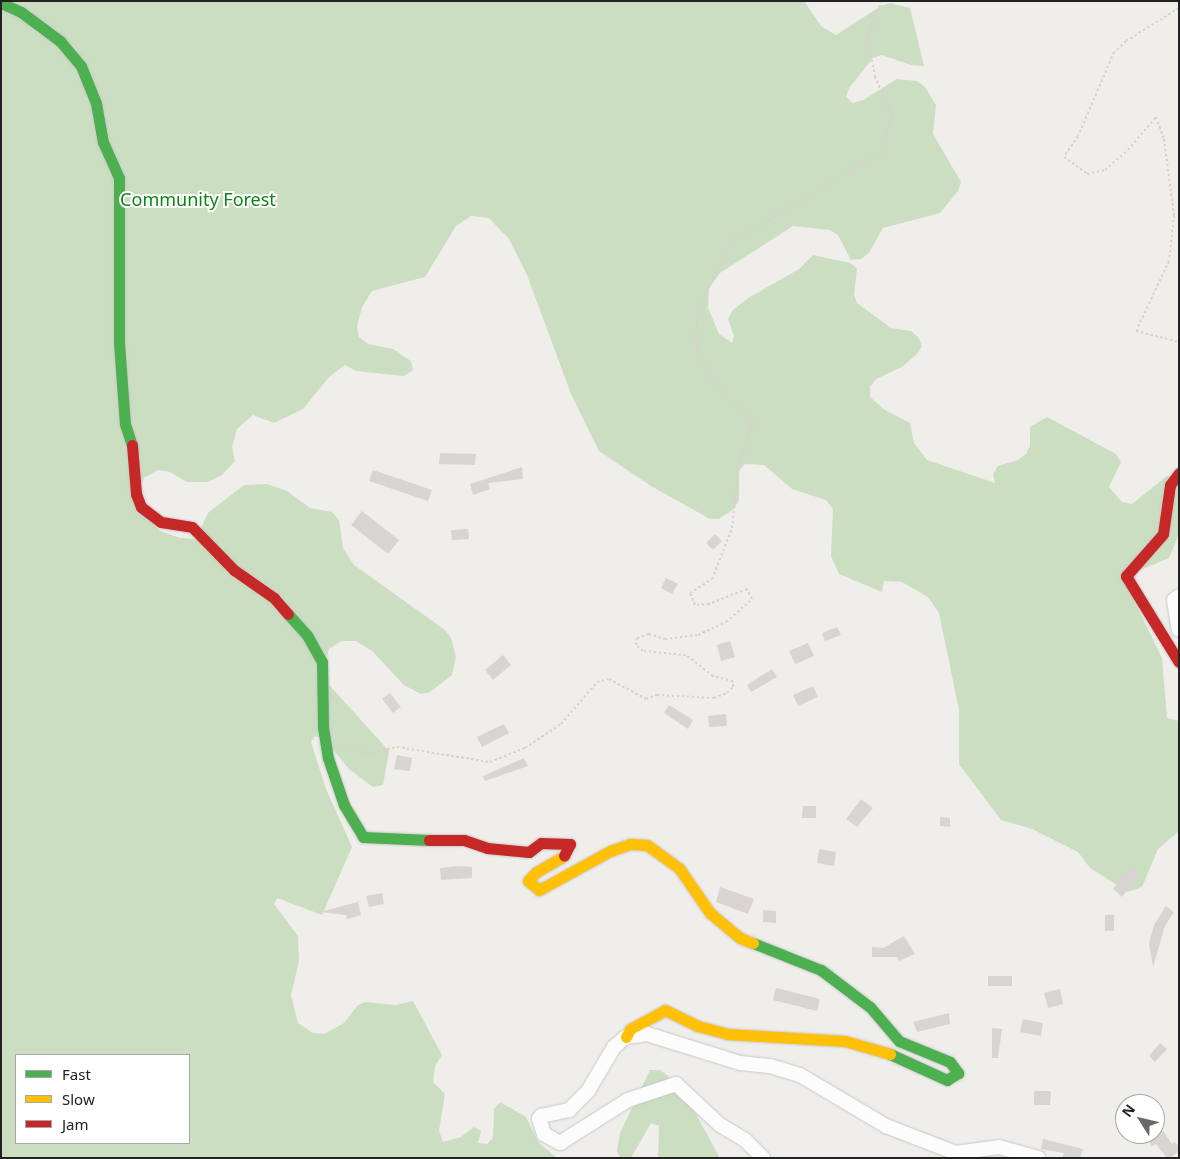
<!DOCTYPE html>
<html>
<head>
<meta charset="utf-8">
<style>
  body { margin:0 }
  #map { position:relative; width:1180px; height:1159px; overflow:hidden; background:#f0eeeb; font-family:"Noto Sans",sans-serif }
  div>[style] { position:absolute }
  [style*='--x'] { left:calc(var(--x)*1px); top:calc(var(--y)*1px); width:calc(var(--w)*1px); rotate:calc(var(--a)*1deg) }
  .forest>* { inset:0; background:#cbdec1 }
  .building>* { inset:0; background:#d7d4d2 }
  .path>* { height:2px; margin-top:-1px; transform-origin:0; background:repeating-linear-gradient(90deg,#dccecd 0 2.5px,transparent 0 5px) }
  .roads { filter:drop-shadow(0 0 1px #c9c8c7) drop-shadow(0 0 1px #c9c8c7) }
  .street>* { height:14px; margin:-7px; padding:0 7px; transform-origin:7px; border-radius:7px; background:#fdfcfc }
  .fast>* { height:11px; margin:-5.5px; padding:0 5.5px; transform-origin:5.5px; border-radius:5.5px; background:#4caf50 }
  .slow>* { height:11px; margin:-5.5px; padding:0 5.5px; transform-origin:5.5px; border-radius:5.5px; background:#ffc107 }
  .jam>* { height:11px; margin:-5.5px; padding:0 5.5px; transform-origin:5.5px; border-radius:5.5px; background:#c62828 }
  span { translate:-50% -50%; white-space:nowrap; text-align:center; line-height:1.15; -webkit-text-stroke:4px #fff; paint-order:stroke }
  .park-label { font-size:18px; color:#0c8416 }
  .frame { position:absolute; inset:0; border:2px solid #222; pointer-events:none }
  .legend { position:absolute; left:15px; top:1054px; width:175px; height:90px; box-sizing:border-box; background:#fff; border:1px solid #a7a7a7; margin:0; padding:6px 9px; list-style:none; font-size:15px; color:#222 }
  .legend li { display:flex; align-items:center; gap:10px; height:25px }
  .legend b { width:25px; border:1px solid #a7a7a7 }
  .north { position:absolute; left:1115px; top:1094px; width:50px; height:50px; box-sizing:border-box; background:#fff; border:1px solid #a7a7a7; border-radius:50%; rotate:306deg; font-size:14px; font-weight:700; line-height:20px; text-align:center; color:#222 }
  .north::after { content:''; display:block; margin:auto; width:18px; height:22px; background:#6a6968; clip-path:polygon(50% 0,100% 100%,50% 72%,0 100%) }
</style>
</head>
<body>
<div id="map">
  <div class="forest">
    <i style="clip-path:polygon(evenodd,1px 1px,804px 1px,821px 26px,836px 35px,881px 6px,890px 3px,910px 8px,924px 66px,911px 65px,882px 55px,873px 58px,849px 88px,846px 97px,853px 103px,863px 100px,897px 79px,917px 81px,925px 87px,936px 105px,933px 134px,961px 182px,958px 191px,940px 213px,883px 228px,869px 253px,861px 259px,851px 260px,838px 235px,830px 230px,793px 226px,720px 273px,709px 288px,708px 308px,719px 334px,732px 343px,734px 336px,728px 319px,733px 310px,748px 298px,799px 269px,813px 255px,850px 263px,857px 268px,854px 295px,857px 303px,891px 328px,911px 331px,918px 337px,922px 346px,917px 354px,902px 367px,876px 379px,870px 387px,870px 397px,885px 410px,910px 423px,914px 443px,927px 460px,995px 483px,993px 474px,998px 466px,1018px 460px,1026px 454px,1030px 446px,1030px 427px,1047px 417px,1116px 454px,1121px 462px,1109px 487px,1122px 502px,1132px 504px,1167px 476px,1179px 478px,1179px 534px,1169px 558px,1131px 574px,1130px 592px,1162px 658px,1167px 718px,1179px 721px,1179px 831px,1158px 849px,1142px 887px,1128px 892px,1090px 868px,1078px 852px,1032px 829px,1001px 820px,959px 764px,959px 710px,939px 613px,928px 597px,902px 582px,884px 581px,882px 592px,839px 574px,831px 556px,833px 509px,826px 500px,792px 489px,764px 465px,745px 464px,739px 471px,739px 500px,734px 509px,719px 519px,710px 519px,651px 486px,599px 451px,571px 394px,527px 275px,509px 239px,489px 218px,471px 216px,456px 226px,425px 277px,372px 291px,362px 307px,357px 326px,359px 337px,368px 344px,393px 349px,411px 361px,413px 370px,404px 376px,356px 371px,345px 365px,329px 377px,303px 409px,274px 423px,253px 415px,237px 429px,232px 447px,235px 461px,222px 475px,208px 482px,187px 482px,170px 472px,158px 470px,144px 478px,134px 501px,160px 531px,180px 538px,196px 539px,208px 513px,244px 485px,267px 484px,287px 491px,310px 508px,332px 512px,339px 520px,343px 548px,354px 565px,445px 630px,451px 638px,456px 657px,452px 675px,430px 692px,421px 694px,404px 685px,372px 651px,356px 641px,342px 641px,329px 649px,322px 677px,389px 751px,383px 785px,373px 787px,349px 769px,326px 741px,315px 736px,311px 742px,326px 789px,352px 847px,322px 915px,277px 898px,274px 904px,298px 936px,299px 961px,291px 995px,298px 1023px,313px 1033px,324px 1034px,344px 1023px,357px 1006px,365px 1002px,396px 1005px,413px 1001px,442px 1055px,435px 1066px,433px 1082px,445px 1094px,439px 1131px,443px 1142px,461px 1137px,474px 1127px,481px 1131px,478px 1143px,487px 1144px,493px 1138px,494px 1109px,500px 1102px,526px 1117px,539px 1143px,557px 1158px,1px 1158px,1px 1px,16px 1055px,189px 1055px,189px 1143px,16px 1143px,16px 1055px)"></i>
    <i style="clip-path:polygon(650px 1070px,660px 1070px,667px 1075px,691px 1105px,720px 1158px,658px 1158px,659px 1126px,651px 1123px,631px 1158px,620px 1158px,617px 1151px,620px 1133px)"></i>
  </div>
  <div class="building">
    <i style="clip-path:polygon(440px 453px,476px 454px,475px 465px,439px 464px)"></i>
    <i style="clip-path:polygon(522px 467px,523px 479px,488px 483px,490px 489px,473px 495px,470px 484px)"></i>
    <i style="clip-path:polygon(373px 470px,432px 490px,428px 501px,369px 481px)"></i>
    <i style="clip-path:polygon(362px 511px,399px 540px,388px 554px,351px 525px)"></i>
    <i style="clip-path:polygon(468px 529px,469px 539px,452px 540px,451px 530px)"></i>
    <i style="clip-path:polygon(715px 534px,722px 541px,713px 550px,706px 543px)"></i>
    <i style="clip-path:polygon(666px 578px,678px 584px,672px 594px,661px 588px)"></i>
    <i style="clip-path:polygon(837px 627px,841px 635px,825px 641px,822px 633px)"></i>
    <i style="clip-path:polygon(730px 641px,735px 657px,721px 661px,717px 645px)"></i>
    <i style="clip-path:polygon(808px 643px,814px 656px,795px 664px,789px 651px)"></i>
    <i style="clip-path:polygon(503px 655px,511px 665px,493px 680px,485px 670px)"></i>
    <i style="clip-path:polygon(772px 669px,777px 677px,751px 692px,747px 685px)"></i>
    <i style="clip-path:polygon(813px 686px,818px 697px,798px 706px,793px 695px)"></i>
    <i style="clip-path:polygon(390px 693px,401px 707px,393px 713px,382px 699px)"></i>
    <i style="clip-path:polygon(669px 705px,693px 720px,688px 729px,664px 713px)"></i>
    <i style="clip-path:polygon(726px 714px,727px 726px,709px 727px,708px 716px)"></i>
    <i style="clip-path:polygon(504px 724px,509px 733px,482px 747px,477px 737px)"></i>
    <i style="clip-path:polygon(397px 755px,412px 758px,410px 771px,394px 769px)"></i>
    <i style="clip-path:polygon(524px 758px,528px 766px,485px 781px,483px 776px)"></i>
    <i style="clip-path:polygon(861px 799px,873px 808px,857px 827px,846px 819px)"></i>
    <i style="clip-path:polygon(803px 806px,816px 806px,816px 818px,802px 818px)"></i>
    <i style="clip-path:polygon(940px 817px,950px 818px,950px 827px,940px 826px)"></i>
    <i style="clip-path:polygon(819px 849px,836px 852px,834px 866px,817px 863px)"></i>
    <i style="clip-path:polygon(458px 866px,472px 867px,472px 878px,441px 880px,440px 868px)"></i>
    <i style="clip-path:polygon(1131px 866px,1140px 873px,1122px 897px,1113px 889px)"></i>
    <i style="clip-path:polygon(720px 887px,754px 899px,748px 914px,716px 902px)"></i>
    <i style="clip-path:polygon(382px 893px,384px 904px,369px 907px,366px 896px)"></i>
    <i style="clip-path:polygon(358px 902px,361px 915px,347px 919px,346px 915px,320px 912px)"></i>
    <i style="clip-path:polygon(1166px 906px,1174px 912px,1165px 926px,1153px 967px,1149px 944px,1154px 925px)"></i>
    <i style="clip-path:polygon(763px 910px,776px 911px,776px 923px,763px 922px)"></i>
    <i style="clip-path:polygon(1105px 915px,1114px 915px,1114px 931px,1105px 931px)"></i>
    <i style="clip-path:polygon(904px 936px,915px 954px,899px 961px,897px 957px,872px 957px,872px 947px,883px 948px)"></i>
    <i style="clip-path:polygon(988px 976px,1012px 976px,1012px 986px,988px 986px)"></i>
    <i style="clip-path:polygon(776px 988px,820px 999px,817px 1011px,773px 1000px)"></i>
    <i style="clip-path:polygon(1060px 989px,1063px 1004px,1048px 1008px,1044px 993px)"></i>
    <i style="clip-path:polygon(949px 1013px,950px 1024px,917px 1032px,913px 1022px)"></i>
    <i style="clip-path:polygon(1023px 1019px,1043px 1023px,1041px 1036px,1020px 1032px)"></i>
    <i style="clip-path:polygon(992px 1028px,1002px 1029px,998px 1058px,992px 1058px)"></i>
    <i style="clip-path:polygon(1160px 1043px,1167px 1049px,1155px 1062px,1149px 1056px)"></i>
    <i style="clip-path:polygon(1034px 1091px,1051px 1091px,1050px 1105px,1034px 1105px)"></i>
    <i style="clip-path:polygon(1161px 1128px,1172px 1144px,1175px 1142px,1179px 1147px,1179px 1151px,1170px 1158px,1167px 1158px,1156px 1144px,1152px 1146px,1147px 1138px)"></i>
    <i style="clip-path:polygon(1043px 1139px,1083px 1149px,1080px 1158px,1062px 1158px,1064px 1153px,1041px 1149px)"></i>
  </div>
  <div class="path">
    <i style="--x:1179;--y:8;--w:62;--a:148.1"></i>
    <i style="--x:1126;--y:41;--w:16;--a:137"></i>
    <i style="--x:1114;--y:52;--w:91;--a:113.2"></i>
    <i style="--x:1078;--y:136;--w:25;--a:124"></i>
    <i style="--x:1064;--y:157;--w:29;--a:36"></i>
    <i style="--x:1087;--y:174;--w:18;--a:-13"></i>
    <i style="--x:1105;--y:170;--w:30;--a:-41"></i>
    <i style="--x:1128;--y:150;--w:43;--a:-49.7"></i>
    <i style="--x:1156;--y:117;--w:23;--a:70"></i>
    <i style="--x:1164;--y:139;--w:77;--a:82.5"></i>
    <i style="--x:1174;--y:215;--w:46;--a:96.2"></i>
    <i style="--x:1169;--y:261;--w:77;--a:115.2"></i>
    <i style="--x:1136;--y:331;--w:44;--a:14.3"></i>
    <i style="--x:341;--y:747;--w:28;--a:15"></i>
    <i style="--x:368;--y:754;--w:30;--a:-14"></i>
    <i style="--x:397;--y:747;--w:94;--a:9.2"></i>
    <i style="--x:490;--y:762;--w:38;--a:-22"></i>
    <i style="--x:525;--y:748;--w:43;--a:-33.7"></i>
    <i style="--x:561;--y:724;--w:55;--a:-49.4"></i>
    <i style="--x:597;--y:682;--w:12;--a:-14"></i>
    <i style="--x:609;--y:679;--w:42;--a:28.4"></i>
    <i style="--x:646;--y:699;--w:12;--a:-20"></i>
    <i style="--x:657;--y:695;--w:57;--a:3"></i>
    <i style="--x:714;--y:698;--w:14;--a:-21"></i>
    <i style="--x:727;--y:693;--w:8;--a:-45"></i>
    <i style="--x:733;--y:687;--w:6;--a:-90"></i>
    <i style="--x:733;--y:681;--w:21;--a:-166"></i>
    <i style="--x:713;--y:676;--w:34;--a:-142"></i>
    <i style="--x:686;--y:655;--w:43;--a:-174.7"></i>
    <i style="--x:643;--y:651;--w:9;--a:-139"></i>
    <i style="--x:636;--y:645;--w:7;--a:-82"></i>
    <i style="--x:637;--y:638;--w:13;--a:-18"></i>
    <i style="--x:649;--y:634;--w:17;--a:17"></i>
    <i style="--x:665;--y:639;--w:33;--a:-7"></i>
    <i style="--x:698;--y:635;--w:31;--a:-25"></i>
    <i style="--x:726;--y:622;--w:35;--a:-41"></i>
    <i style="--x:752;--y:599;--w:11;--a:-117"></i>
    <i style="--x:747;--y:589;--w:41;--a:158.5"></i>
    <i style="--x:709;--y:604;--w:14;--a:176"></i>
    <i style="--x:695;--y:605;--w:13;--a:-113"></i>
    <i style="--x:690;--y:593;--w:26;--a:-32"></i>
    <i style="--x:712;--y:579;--w:55;--a:-68.6"></i>
    <i style="--x:732;--y:528;--w:64;--a:-83.8"></i>
    <i style="--x:739;--y:464;--w:43;--a:-71.1"></i>
    <i style="--x:753;--y:423;--w:61;--a:-135"></i>
    <i style="--x:710;--y:380;--w:40;--a:-111"></i>
    <i style="--x:696;--y:343;--w:33;--a:-87"></i>
    <i style="--x:698;--y:310;--w:74;--a:-64.5"></i>
    <i style="--x:730;--y:243;--w:176;--a:-31.1"></i>
    <i style="--x:881;--y:152;--w:39;--a:-73"></i>
    <i style="--x:892;--y:115;--w:42;--a:-114.1"></i>
    <i style="--x:875;--y:77;--w:43;--a:-99.5"></i>
    <i style="--x:868;--y:35;--w:37;--a:-68"></i>
  </div>
  <div class="roads">
    <div class="street">
      <i style="--x:1179;--y:596;--w:6;--a:141"></i>
      <i style="--x:1174;--y:600;--w:30;--a:81"></i>
      <i style="--x:763;--y:1158;--w:25;--a:-135"></i>
      <i style="--x:745;--y:1140;--w:29;--a:-149"></i>
      <i style="--x:720;--y:1125;--w:60;--a:-137"></i>
      <i style="--x:676;--y:1084;--w:51;--a:161.6"></i>
      <i style="--x:628;--y:1100;--w:80;--a:147.7"></i>
      <i style="--x:560;--y:1143;--w:18;--a:-151"></i>
      <i style="--x:544;--y:1134;--w:16;--a:-108"></i>
      <i style="--x:539;--y:1119;--w:4;--a:-56"></i>
      <i style="--x:541;--y:1116;--w:29;--a:-12"></i>
      <i style="--x:569;--y:1110;--w:27;--a:-45"></i>
      <i style="--x:588;--y:1091;--w:51;--a:-59.4"></i>
      <i style="--x:614;--y:1047;--w:16;--a:-40"></i>
      <i style="--x:626;--y:1037;--w:21;--a:-8"></i>
      <i style="--x:647;--y:1034;--w:97;--a:17.3"></i>
      <i style="--x:740;--y:1063;--w:30;--a:6"></i>
      <i style="--x:770;--y:1066;--w:31;--a:17"></i>
      <i style="--x:800;--y:1075;--w:100;--a:30.7"></i>
      <i style="--x:886;--y:1126;--w:75;--a:21.1"></i>
      <i style="--x:956;--y:1153;--w:43;--a:-7.9"></i>
      <i style="--x:999;--y:1147;--w:41;--a:15.4"></i>
    </div>
    <div class="fast">
      <i style="--x:1;--y:3;--w:22;--a:24"></i>
      <i style="--x:21;--y:12;--w:49;--a:36.6"></i>
      <i style="--x:60;--y:41;--w:33;--a:50"></i>
      <i style="--x:81;--y:66;--w:40;--a:68"></i>
      <i style="--x:96;--y:103;--w:40;--a:80"></i>
      <i style="--x:103;--y:142;--w:39;--a:66"></i>
      <i style="--x:119;--y:178;--w:165;--a:90"></i>
      <i style="--x:119;--y:343;--w:81;--a:85.8"></i>
      <i style="--x:125;--y:424;--w:22;--a:72"></i>
      <i style="--x:288;--y:614;--w:28;--a:48"></i>
      <i style="--x:307;--y:635;--w:31;--a:61"></i>
      <i style="--x:322;--y:662;--w:65;--a:89.1"></i>
      <i style="--x:323;--y:727;--w:31;--a:81"></i>
      <i style="--x:328;--y:758;--w:50;--a:71.2"></i>
      <i style="--x:344;--y:805;--w:37;--a:59"></i>
      <i style="--x:363;--y:837;--w:66;--a:2.6"></i>
      <i style="--x:753;--y:943;--w:73;--a:21.7"></i>
      <i style="--x:821;--y:970;--w:61;--a:37.1"></i>
      <i style="--x:870;--y:1007;--w:45;--a:49.5"></i>
      <i style="--x:899;--y:1041;--w:55;--a:22.4"></i>
      <i style="--x:950;--y:1062;--w:14;--a:54"></i>
      <i style="--x:958;--y:1073;--w:13;--a:148"></i>
      <i style="--x:947;--y:1080;--w:63;--a:-155.5"></i>
    </div>
    <div class="slow">
      <i style="--x:564;--y:856;--w:32;--a:150"></i>
      <i style="--x:536;--y:872;--w:12;--a:132"></i>
      <i style="--x:528;--y:881;--w:14;--a:39"></i>
      <i style="--x:539;--y:890;--w:81;--a:-28.8"></i>
      <i style="--x:610;--y:851;--w:21;--a:-19"></i>
      <i style="--x:630;--y:844;--w:17;--a:3"></i>
      <i style="--x:647;--y:845;--w:39;--a:36"></i>
      <i style="--x:679;--y:868;--w:55;--a:55.4"></i>
      <i style="--x:710;--y:913;--w:39;--a:40"></i>
      <i style="--x:740;--y:938;--w:14;--a:21"></i>
      <i style="--x:626;--y:1037;--w:9;--a:-63"></i>
      <i style="--x:630;--y:1029;--w:40;--a:-28"></i>
      <i style="--x:665;--y:1010;--w:37;--a:26"></i>
      <i style="--x:698;--y:1026;--w:30;--a:15"></i>
      <i style="--x:727;--y:1034;--w:118;--a:3.4"></i>
      <i style="--x:845;--y:1041;--w:47;--a:16.1"></i>
    </div>
    <div class="jam">
      <i style="--x:132;--y:445;--w:49;--a:85.3"></i>
      <i style="--x:136;--y:494;--w:14;--a:69"></i>
      <i style="--x:141;--y:507;--w:25;--a:37"></i>
      <i style="--x:161;--y:522;--w:31;--a:9"></i>
      <i style="--x:192;--y:527;--w:60;--a:45.7"></i>
      <i style="--x:234;--y:570;--w:49;--a:35"></i>
      <i style="--x:274;--y:598;--w:21;--a:49"></i>
      <i style="--x:1179;--y:473;--w:15;--a:127"></i>
      <i style="--x:1170;--y:485;--w:49;--a:98.1"></i>
      <i style="--x:1163;--y:534;--w:56;--a:131.4"></i>
      <i style="--x:1126;--y:576;--w:101;--a:58.4"></i>
      <i style="--x:429;--y:840;--w:35;--a:0"></i>
      <i style="--x:464;--y:840;--w:24;--a:19"></i>
      <i style="--x:487;--y:848;--w:42;--a:5.4"></i>
      <i style="--x:529;--y:852;--w:15;--a:-37"></i>
      <i style="--x:541;--y:843;--w:29;--a:2"></i>
      <i style="--x:570;--y:844;--w:13;--a:117"></i>
    </div>
  </div>
  <div class="park-label">
    <span style="left:198px;top:199px">Community Forest</span>
  </div>
  <div class="frame"></div>
  <ul class="legend">
  <li><b style="height:6px;background:#4caf50"></b>Fast</li>
  <li><b style="height:6px;background:#ffc107"></b>Slow</li>
  <li><b style="height:6px;background:#c62828"></b>Jam</li>
  </ul>
  <div class="north">N</div>
</div>
</body>
</html>
